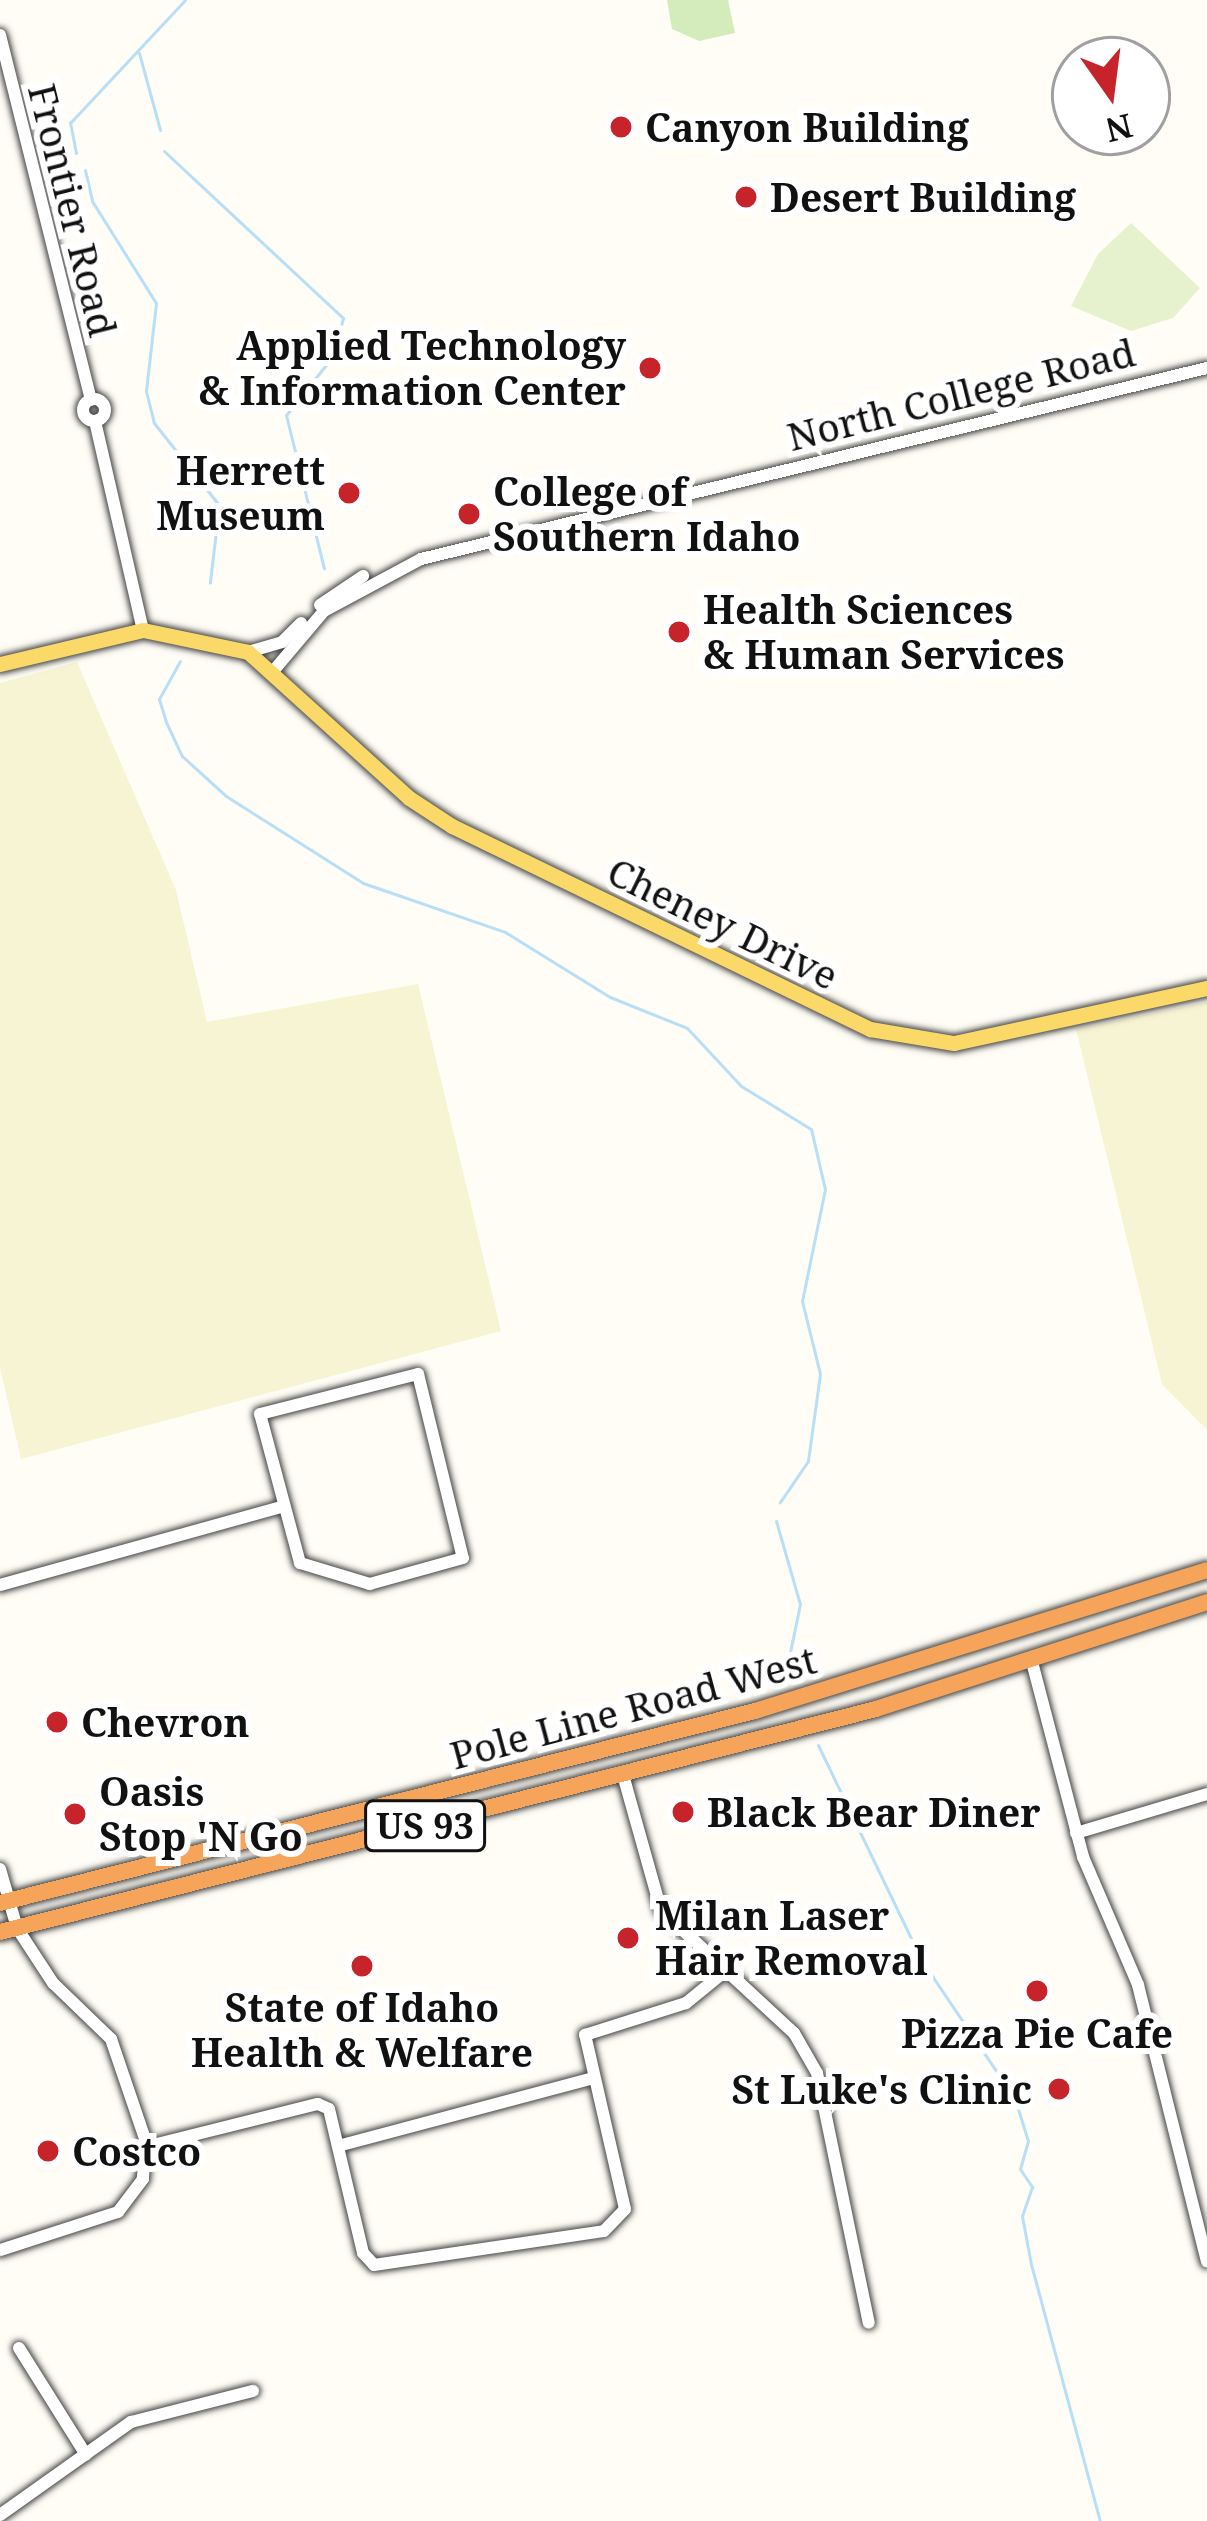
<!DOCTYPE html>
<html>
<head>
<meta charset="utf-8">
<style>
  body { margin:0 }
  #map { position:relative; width:1207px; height:2521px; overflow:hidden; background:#fffdf5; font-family:"Noto Serif",serif }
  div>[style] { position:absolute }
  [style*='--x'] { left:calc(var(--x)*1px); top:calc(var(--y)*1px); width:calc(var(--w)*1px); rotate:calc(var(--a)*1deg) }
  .farmland>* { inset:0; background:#f6f4d3 }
  .green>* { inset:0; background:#d4ecbc }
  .pitch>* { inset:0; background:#e6f2ce }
  .stream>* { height:3px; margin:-1.5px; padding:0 1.5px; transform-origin:1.5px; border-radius:1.5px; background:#b8dff8 }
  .roads { filter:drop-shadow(0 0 3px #444) drop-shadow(0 0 3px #444) }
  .minor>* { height:12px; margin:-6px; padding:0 6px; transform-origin:6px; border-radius:6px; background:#fff }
  .minor>.ring { margin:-6px; padding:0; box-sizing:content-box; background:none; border:12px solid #fff; border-radius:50% }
  .major>* { height:15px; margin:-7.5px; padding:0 7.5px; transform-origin:7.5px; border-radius:7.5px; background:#fbd969 }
  .highway>* { height:16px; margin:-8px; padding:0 8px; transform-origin:8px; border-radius:8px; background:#f7a45b }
  .dots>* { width:33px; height:33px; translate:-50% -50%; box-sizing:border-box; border:6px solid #fff; border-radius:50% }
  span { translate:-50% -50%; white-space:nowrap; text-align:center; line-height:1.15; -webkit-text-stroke:12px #fff; paint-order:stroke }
  .shield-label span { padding:3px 9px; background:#fff; border:3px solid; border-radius:9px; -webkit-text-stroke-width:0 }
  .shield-label { font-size:36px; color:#111; font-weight:700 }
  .poi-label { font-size:39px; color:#111; font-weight:700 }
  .left { translate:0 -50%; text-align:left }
  .right { translate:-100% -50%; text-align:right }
  .street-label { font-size:39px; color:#111 }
  .north { position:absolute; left:1051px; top:36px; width:120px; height:120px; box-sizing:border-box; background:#fff; border:3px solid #a0a0a0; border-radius:50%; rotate:166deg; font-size:33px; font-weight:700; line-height:48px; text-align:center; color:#111 }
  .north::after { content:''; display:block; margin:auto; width:42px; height:54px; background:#c6242a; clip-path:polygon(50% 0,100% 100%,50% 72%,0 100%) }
</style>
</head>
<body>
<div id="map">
  <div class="farmland">
    <i style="clip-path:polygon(77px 662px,176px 890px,207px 1022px,418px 984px,501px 1331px,21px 1459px,0 1368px,0 683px)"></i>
    <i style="clip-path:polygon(1207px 1002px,1207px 1430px,1162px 1384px,1076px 1029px)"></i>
  </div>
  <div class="green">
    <i style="clip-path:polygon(667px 0,728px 0,735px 33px,699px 41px,672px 29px)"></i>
  </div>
  <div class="pitch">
    <i style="clip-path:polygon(1131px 223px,1200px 288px,1173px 318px,1131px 331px,1071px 306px,1098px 254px)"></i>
  </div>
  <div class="stream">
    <i style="--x:139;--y:53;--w:80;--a:74.7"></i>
    <i style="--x:164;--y:151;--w:245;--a:43"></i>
    <i style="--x:343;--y:318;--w:39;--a:105"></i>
    <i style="--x:333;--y:356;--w:75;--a:128.5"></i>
    <i style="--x:286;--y:415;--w:158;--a:76.1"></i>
    <i style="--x:76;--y:153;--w:31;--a:-101"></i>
    <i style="--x:70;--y:123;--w:168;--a:-46.9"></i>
    <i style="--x:85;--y:170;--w:32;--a:77"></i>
    <i style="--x:92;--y:201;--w:120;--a:57.9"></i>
    <i style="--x:156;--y:303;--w:89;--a:96.5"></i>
    <i style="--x:146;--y:391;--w:33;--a:76"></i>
    <i style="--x:154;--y:423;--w:105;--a:51.6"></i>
    <i style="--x:219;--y:505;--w:78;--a:96.7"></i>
    <i style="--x:180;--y:661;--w:43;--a:118.9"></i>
    <i style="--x:159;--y:699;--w:24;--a:73"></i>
    <i style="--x:166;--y:722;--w:38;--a:65"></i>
    <i style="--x:182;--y:756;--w:59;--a:42.3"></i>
    <i style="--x:226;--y:796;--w:162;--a:32.4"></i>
    <i style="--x:363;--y:883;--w:150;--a:19"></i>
    <i style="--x:505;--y:932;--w:123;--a:31.8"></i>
    <i style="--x:610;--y:997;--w:83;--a:21.9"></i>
    <i style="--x:687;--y:1028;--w:79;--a:47"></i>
    <i style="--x:741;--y:1086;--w:82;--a:31.6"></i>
    <i style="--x:811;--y:1129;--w:62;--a:76.9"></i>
    <i style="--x:825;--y:1189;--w:114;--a:101.6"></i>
    <i style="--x:802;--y:1301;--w:75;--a:76.1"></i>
    <i style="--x:820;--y:1374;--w:88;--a:97.9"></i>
    <i style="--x:808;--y:1461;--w:50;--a:124.3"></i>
    <i style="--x:776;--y:1521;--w:86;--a:73.9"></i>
    <i style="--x:800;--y:1604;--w:54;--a:101.7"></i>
    <i style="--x:789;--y:1657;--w:24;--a:73"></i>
    <i style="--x:818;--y:1745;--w:240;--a:64.3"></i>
    <i style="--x:922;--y:1961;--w:166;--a:56"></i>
    <i style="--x:1015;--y:2099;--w:44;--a:72.8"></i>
    <i style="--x:1028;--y:2141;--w:29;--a:106"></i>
    <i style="--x:1020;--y:2169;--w:22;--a:56"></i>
    <i style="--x:1032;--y:2187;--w:31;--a:109"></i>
    <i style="--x:1022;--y:2216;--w:49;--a:79.4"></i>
    <i style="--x:1031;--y:2264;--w:266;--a:75"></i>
  </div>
  <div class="roads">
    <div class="minor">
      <i style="--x:0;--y:35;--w:376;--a:76"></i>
      <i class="ring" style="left:83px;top:399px;width:10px;height:10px"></i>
      <i style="--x:95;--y:421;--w:214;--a:77.1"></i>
      <i style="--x:320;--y:605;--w:52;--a:-34"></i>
      <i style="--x:248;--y:652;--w:35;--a:-16"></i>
      <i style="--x:282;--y:642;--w:27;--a:-45"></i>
      <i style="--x:275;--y:669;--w:76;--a:-49.8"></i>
      <i style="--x:324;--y:611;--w:110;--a:-28.2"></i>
      <i style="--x:421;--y:559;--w:809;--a:-13.66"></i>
      <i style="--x:418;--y:1374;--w:189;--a:76.3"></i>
      <i style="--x:463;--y:1558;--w:97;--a:164.4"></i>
      <i style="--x:370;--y:1584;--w:73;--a:-163.3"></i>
      <i style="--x:300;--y:1563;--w:154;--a:-105"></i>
      <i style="--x:260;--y:1414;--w:163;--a:-14.2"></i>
      <i style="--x:0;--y:1585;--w:295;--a:-15.5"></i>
      <i style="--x:1032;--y:1662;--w:202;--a:75.3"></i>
      <i style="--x:1083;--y:1857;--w:139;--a:66.7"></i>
      <i style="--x:1138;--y:1985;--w:285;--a:76"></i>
      <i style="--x:623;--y:1775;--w:140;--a:74.3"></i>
      <i style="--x:661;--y:1910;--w:181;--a:42.8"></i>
      <i style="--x:794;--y:2033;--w:46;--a:60.1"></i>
      <i style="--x:817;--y:2073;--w:255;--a:78.3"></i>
      <i style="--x:1076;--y:1833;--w:137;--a:-16.6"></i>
      <i style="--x:0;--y:1869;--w:61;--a:73.9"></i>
      <i style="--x:17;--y:1928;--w:66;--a:56.8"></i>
      <i style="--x:53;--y:1983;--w:81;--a:44"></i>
      <i style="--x:111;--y:2039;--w:109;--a:71.2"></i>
      <i style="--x:146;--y:2142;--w:37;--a:95"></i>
      <i style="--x:143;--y:2179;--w:41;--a:127.1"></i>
      <i style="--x:118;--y:2212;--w:124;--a:162.1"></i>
      <i style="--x:338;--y:2146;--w:265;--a:-14.9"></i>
      <i style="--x:145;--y:2147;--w:178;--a:-14"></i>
      <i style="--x:318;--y:2104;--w:12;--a:24"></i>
      <i style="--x:329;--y:2109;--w:148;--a:76.7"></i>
      <i style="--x:363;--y:2253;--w:16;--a:47"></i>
      <i style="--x:374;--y:2265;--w:232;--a:-8.4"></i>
      <i style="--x:604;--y:2231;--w:30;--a:-46"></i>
      <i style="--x:625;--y:2209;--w:179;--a:-102.9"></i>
      <i style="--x:585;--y:2035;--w:106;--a:-17.6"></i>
      <i style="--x:686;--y:2003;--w:49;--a:-39.2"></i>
      <i style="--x:19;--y:2348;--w:126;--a:57.9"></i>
      <i style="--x:0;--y:2515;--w:161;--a:-35.4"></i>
      <i style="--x:131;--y:2422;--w:126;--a:-14.3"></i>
    </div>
    <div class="major">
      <i style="--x:0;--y:664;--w:147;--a:-13.4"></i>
      <i style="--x:143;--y:630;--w:107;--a:11.8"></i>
      <i style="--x:248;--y:652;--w:217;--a:42.2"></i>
      <i style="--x:409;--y:798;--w:51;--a:33.1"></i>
      <i style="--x:452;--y:826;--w:465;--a:25.9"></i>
      <i style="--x:870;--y:1029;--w:85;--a:9.5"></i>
      <i style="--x:954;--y:1043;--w:259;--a:-12.3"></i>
    </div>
    <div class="highway">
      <i style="--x:0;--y:1903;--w:779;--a:-14.27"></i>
      <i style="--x:755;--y:1711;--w:473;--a:-17.3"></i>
      <i style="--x:0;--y:1932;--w:904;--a:-14.28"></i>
      <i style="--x:876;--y:1709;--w:348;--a:-17.9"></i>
    </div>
  </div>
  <div class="dots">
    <i style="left:621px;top:127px;background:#c6242a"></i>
    <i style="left:746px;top:197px;background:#c6242a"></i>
    <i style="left:650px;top:368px;background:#c6242a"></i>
    <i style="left:349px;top:493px;background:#c6242a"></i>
    <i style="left:469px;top:514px;background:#c6242a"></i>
    <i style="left:679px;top:632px;background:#c6242a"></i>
    <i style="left:57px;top:1722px;background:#c6242a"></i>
    <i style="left:683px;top:1812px;background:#c6242a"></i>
    <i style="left:75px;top:1814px;background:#c6242a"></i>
    <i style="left:628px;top:1938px;background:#c6242a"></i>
    <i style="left:362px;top:1966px;background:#c6242a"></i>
    <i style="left:1037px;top:1991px;background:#c6242a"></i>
    <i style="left:1059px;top:2089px;background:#c6242a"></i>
    <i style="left:48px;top:2151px;background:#c6242a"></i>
  </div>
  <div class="shield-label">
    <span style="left:425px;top:1826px">US 93</span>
  </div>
  <div class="poi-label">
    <span class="left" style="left:645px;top:127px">Canyon Building</span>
    <span class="left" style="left:770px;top:197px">Desert Building</span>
    <span class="right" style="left:626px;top:368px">Applied Technology<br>&amp; Information Center</span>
    <span class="right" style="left:325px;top:493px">Herrett<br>Museum</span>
    <span class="left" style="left:493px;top:514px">College of<br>Southern Idaho</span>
    <span class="left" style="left:703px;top:632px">Health Sciences<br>&amp; Human Services</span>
    <span class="left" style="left:81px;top:1722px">Chevron</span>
    <span class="left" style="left:99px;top:1814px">Oasis<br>Stop 'N Go</span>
    <span class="left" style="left:707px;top:1812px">Black Bear Diner</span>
    <span class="left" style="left:655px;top:1938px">Milan Laser<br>Hair Removal</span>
    <span style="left:362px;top:2030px">State of Idaho<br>Health &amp; Welfare</span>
    <span style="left:1037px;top:2033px">Pizza Pie Cafe</span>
    <span class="right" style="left:1032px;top:2089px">St Luke's Clinic</span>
    <span class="left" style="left:72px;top:2151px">Costco</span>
  </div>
  <div class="street-label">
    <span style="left:73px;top:210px;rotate:76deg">Frontier Road</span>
    <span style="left:961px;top:394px;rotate:-14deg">North College Road</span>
    <span style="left:723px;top:923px;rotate:26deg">Cheney Drive</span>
    <span style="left:633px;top:1707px;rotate:-15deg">Pole Line Road West</span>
  </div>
  <div class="north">N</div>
</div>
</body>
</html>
